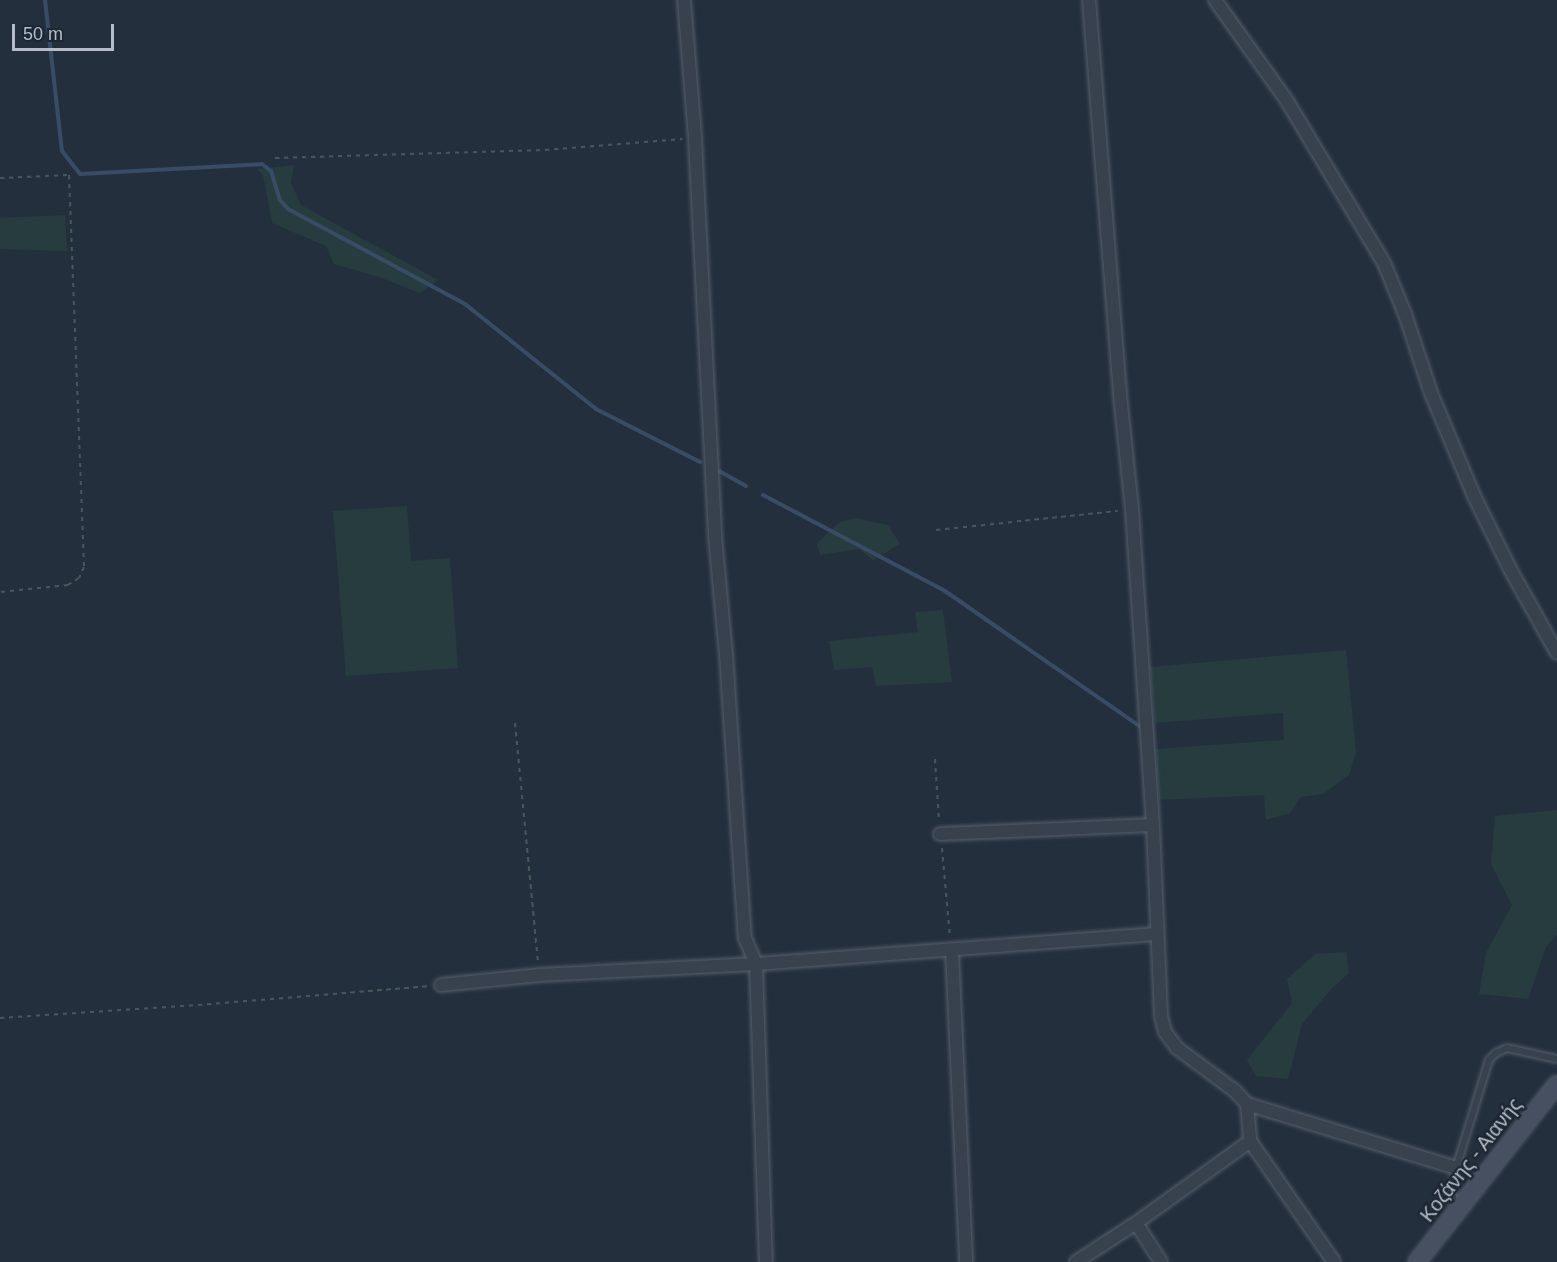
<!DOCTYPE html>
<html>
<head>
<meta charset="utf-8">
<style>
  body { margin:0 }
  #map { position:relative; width:1557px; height:1262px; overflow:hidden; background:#242f3e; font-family:Helvetica,sans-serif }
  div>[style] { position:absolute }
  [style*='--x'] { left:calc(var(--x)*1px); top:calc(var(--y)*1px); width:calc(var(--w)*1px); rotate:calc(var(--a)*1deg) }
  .green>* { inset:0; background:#263c3f }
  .stream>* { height:4px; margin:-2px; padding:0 2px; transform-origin:2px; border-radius:2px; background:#394c67 }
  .path>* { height:2px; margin-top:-1px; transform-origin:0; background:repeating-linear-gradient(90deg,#44595c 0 4.5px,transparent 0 9px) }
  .roads { filter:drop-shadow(0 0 2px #565f6c) drop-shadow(0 0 2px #565f6c) }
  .service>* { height:6px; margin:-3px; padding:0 3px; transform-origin:3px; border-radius:3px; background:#38414e }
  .minor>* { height:12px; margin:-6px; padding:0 6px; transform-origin:6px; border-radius:6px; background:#38414e }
  .secondary>* { height:16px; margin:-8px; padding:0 8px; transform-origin:8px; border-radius:8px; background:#465061 }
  span { translate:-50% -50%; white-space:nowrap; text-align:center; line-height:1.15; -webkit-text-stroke:4.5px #1d2633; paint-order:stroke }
  .street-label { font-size:20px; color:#b4bcc9 }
  .scale { position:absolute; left:12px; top:24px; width:102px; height:27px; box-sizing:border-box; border:3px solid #b4bcc9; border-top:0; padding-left:8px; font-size:18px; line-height:21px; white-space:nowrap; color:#b4bcc9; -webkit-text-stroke:4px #1d2633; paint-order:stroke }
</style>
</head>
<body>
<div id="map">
  <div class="green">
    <i style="clip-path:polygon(294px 165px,291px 183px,301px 205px,438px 280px,420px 293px,379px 277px,334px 264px,326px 246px,272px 223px,263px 175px,257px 169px)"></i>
    <i style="clip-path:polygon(65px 215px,67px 251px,0 249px,0 218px)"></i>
    <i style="clip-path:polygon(407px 506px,411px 561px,450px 558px,458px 668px,346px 676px,333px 511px)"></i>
    <i style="clip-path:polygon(855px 518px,888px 525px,900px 544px,873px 560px,859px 549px,820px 555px,817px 543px,840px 522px)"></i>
    <i style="clip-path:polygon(943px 610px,952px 682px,876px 686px,872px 667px,834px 670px,829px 641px,918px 632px,915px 612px)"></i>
    <i style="clip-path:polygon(1346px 650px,1356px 752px,1349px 775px,1323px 794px,1301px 797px,1290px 813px,1266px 820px,1264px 795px,1159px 800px,1156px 749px,1284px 740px,1283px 713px,1155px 723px,1150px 667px)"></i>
    <i style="clip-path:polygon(1557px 810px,1557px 934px,1546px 947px,1528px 999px,1479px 994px,1486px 953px,1512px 905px,1491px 864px,1495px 816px)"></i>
    <i style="clip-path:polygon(1346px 952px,1349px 973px,1332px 988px,1302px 1024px,1288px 1079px,1256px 1076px,1247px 1060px,1292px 1003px,1287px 979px,1315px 954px)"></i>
  </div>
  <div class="stream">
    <i style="--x:45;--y:0;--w:152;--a:83.6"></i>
    <i style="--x:62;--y:151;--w:29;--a:52"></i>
    <i style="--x:80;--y:174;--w:182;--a:-3.1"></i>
    <i style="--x:262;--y:164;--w:11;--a:38"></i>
    <i style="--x:271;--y:171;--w:30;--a:73"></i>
    <i style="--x:280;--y:200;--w:12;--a:48"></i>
    <i style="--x:288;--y:209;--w:201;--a:28.2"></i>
    <i style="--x:465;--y:304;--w:168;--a:38.7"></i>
    <i style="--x:596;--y:409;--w:117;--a:27"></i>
    <i style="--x:719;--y:471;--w:31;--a:29"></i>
    <i style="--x:763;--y:495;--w:206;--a:27.8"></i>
    <i style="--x:945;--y:591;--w:240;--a:34.8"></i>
  </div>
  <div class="path">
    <i style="--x:275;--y:158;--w:270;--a:-1.7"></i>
    <i style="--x:545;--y:150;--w:138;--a:-4.6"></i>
    <i style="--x:0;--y:178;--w:69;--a:-2.5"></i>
    <i style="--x:69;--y:175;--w:392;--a:87.8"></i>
    <i style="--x:84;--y:567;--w:12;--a:114"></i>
    <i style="--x:79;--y:578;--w:13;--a:148"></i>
    <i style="--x:68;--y:585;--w:68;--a:174.1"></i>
    <i style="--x:936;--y:530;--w:183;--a:-6"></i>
    <i style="--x:515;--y:723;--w:242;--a:84.5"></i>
    <i style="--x:935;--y:759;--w:62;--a:86.3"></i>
    <i style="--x:942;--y:848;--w:90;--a:84.9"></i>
    <i style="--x:0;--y:1018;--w:198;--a:-3.8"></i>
    <i style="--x:198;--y:1005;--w:233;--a:-4.7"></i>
  </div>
  <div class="roads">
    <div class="service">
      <i style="--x:1456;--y:1208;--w:16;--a:-105"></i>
      <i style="--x:1452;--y:1193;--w:25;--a:-81"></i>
      <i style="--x:1456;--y:1168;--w:113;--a:-73"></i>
      <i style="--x:1489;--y:1060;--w:10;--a:-45"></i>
      <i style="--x:1496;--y:1053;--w:12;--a:-24"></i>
      <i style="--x:1507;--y:1048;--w:51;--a:12.4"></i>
    </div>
    <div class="minor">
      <i style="--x:684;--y:0;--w:138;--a:85.4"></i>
      <i style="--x:695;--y:138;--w:399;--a:87.1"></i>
      <i style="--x:715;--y:536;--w:119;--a:84.7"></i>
      <i style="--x:726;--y:654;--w:285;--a:86.2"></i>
      <i style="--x:745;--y:938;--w:28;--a:67"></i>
      <i style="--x:756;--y:964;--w:298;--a:88.1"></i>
      <i style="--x:1089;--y:0;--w:396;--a:85.5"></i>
      <i style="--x:1120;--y:395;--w:115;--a:84"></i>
      <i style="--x:1132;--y:509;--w:317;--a:86.2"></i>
      <i style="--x:1153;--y:825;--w:191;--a:87.6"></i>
      <i style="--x:1161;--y:1016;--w:16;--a:76"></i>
      <i style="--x:1165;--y:1032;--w:20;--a:53"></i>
      <i style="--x:1177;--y:1048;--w:72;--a:36.6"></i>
      <i style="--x:1235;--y:1091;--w:18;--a:47"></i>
      <i style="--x:1247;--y:1104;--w:37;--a:85"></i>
      <i style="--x:1250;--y:1141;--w:147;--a:55.2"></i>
      <i style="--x:1215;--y:0;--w:124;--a:54.5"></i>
      <i style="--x:1287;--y:101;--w:189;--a:59.1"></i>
      <i style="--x:1384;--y:263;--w:55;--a:67.6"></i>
      <i style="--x:1405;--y:314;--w:83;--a:71.8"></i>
      <i style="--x:1431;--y:393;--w:112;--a:67.3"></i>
      <i style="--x:1474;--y:496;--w:81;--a:63.7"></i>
      <i style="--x:1510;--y:569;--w:96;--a:60.8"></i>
      <i style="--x:940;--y:834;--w:213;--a:-2.4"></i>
      <i style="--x:952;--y:950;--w:312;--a:87.4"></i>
      <i style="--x:441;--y:985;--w:99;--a:-5.8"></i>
      <i style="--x:539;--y:975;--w:217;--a:-2.9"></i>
      <i style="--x:756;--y:964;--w:402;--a:-4.3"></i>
      <i style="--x:1247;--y:1104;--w:219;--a:17"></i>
      <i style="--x:1136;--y:1223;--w:46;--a:57.3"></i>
      <i style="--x:1076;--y:1262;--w:72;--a:-33"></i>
      <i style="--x:1136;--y:1223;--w:140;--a:-35.7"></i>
    </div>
    <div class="secondary">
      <i style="--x:1417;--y:1262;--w:226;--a:-51.8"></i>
    </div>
  </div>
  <div class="street-label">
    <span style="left:1471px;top:1160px;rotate:-52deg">Κοζάνης - Αιανής</span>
  </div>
  <div class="scale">50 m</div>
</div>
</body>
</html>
